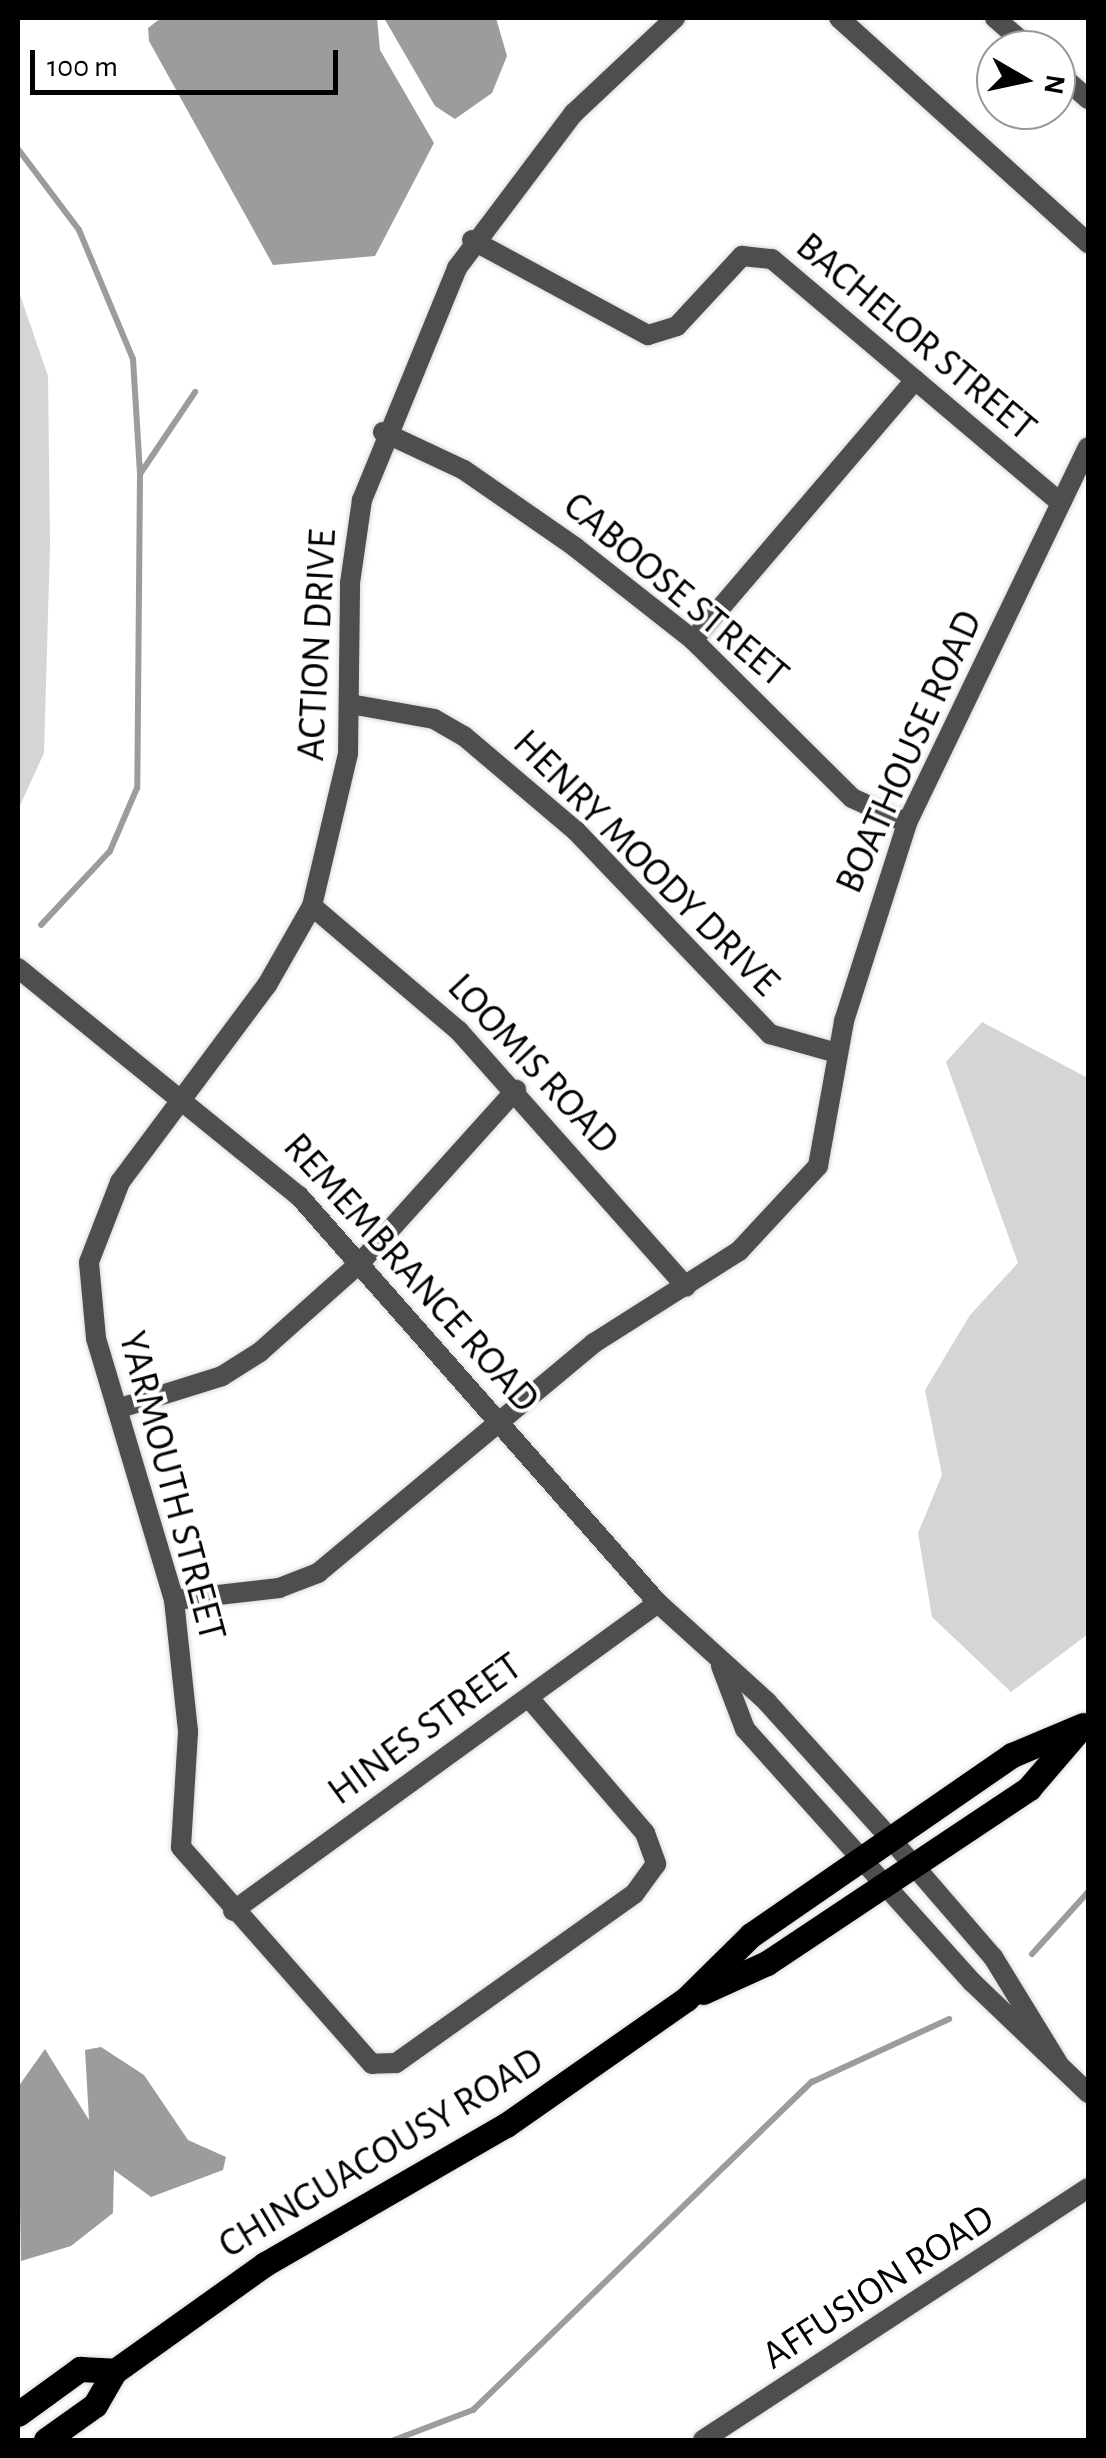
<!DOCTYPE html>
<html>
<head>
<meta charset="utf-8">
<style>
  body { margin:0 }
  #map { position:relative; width:1106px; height:2458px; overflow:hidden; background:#fff; font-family:"Alegreya Sans",sans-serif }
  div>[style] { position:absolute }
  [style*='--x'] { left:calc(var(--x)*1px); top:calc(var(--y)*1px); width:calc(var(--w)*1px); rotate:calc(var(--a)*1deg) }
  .green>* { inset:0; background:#d5d5d5 }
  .water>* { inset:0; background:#9c9c9c }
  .stream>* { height:6px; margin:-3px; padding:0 3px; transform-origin:3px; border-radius:3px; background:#9c9c9c }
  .roads { filter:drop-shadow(0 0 2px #dbdbdb) drop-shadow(0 0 2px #dbdbdb) }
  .minor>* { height:20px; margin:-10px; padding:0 10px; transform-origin:10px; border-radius:10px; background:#4e4e4e }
  .major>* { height:25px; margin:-12.5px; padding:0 12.5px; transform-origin:12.5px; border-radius:12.5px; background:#000 }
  span { translate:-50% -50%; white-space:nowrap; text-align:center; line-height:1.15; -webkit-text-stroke:8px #fff; paint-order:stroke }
  .street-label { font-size:40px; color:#000 }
  .frame { position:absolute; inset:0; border:20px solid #000; pointer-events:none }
  .north { position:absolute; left:976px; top:30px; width:100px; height:100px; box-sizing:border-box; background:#fff; border:2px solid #999; border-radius:50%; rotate:99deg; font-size:28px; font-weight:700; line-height:40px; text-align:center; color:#000 }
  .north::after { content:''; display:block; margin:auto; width:35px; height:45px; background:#000; clip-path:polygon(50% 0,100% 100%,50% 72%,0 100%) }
  .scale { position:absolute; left:30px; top:50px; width:308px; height:45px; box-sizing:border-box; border:5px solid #000; border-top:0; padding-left:12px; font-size:30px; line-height:35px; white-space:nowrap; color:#000; -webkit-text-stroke:8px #fff; paint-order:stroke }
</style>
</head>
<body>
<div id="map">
  <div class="green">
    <i style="clip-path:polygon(18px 289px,48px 376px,50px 545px,44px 753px,18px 810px)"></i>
    <i style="clip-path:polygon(982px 1022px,1088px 1078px,1088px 1634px,1011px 1692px,932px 1617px,918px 1533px,942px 1475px,925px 1390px,970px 1315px,1018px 1263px,946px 1062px)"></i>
  </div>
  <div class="water">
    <i style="clip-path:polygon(161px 18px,377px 18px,380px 50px,434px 143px,375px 256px,273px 265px,149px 41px,148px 28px)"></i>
    <i style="clip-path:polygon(384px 18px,496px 18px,507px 56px,492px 93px,455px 119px,435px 106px)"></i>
    <i style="clip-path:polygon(101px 2047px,144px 2075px,188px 2140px,226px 2157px,223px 2170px,151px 2197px,114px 2170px,113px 2213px,71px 2246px,21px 2261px,18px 2087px,45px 2049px,89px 2120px,85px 2050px)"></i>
  </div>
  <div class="stream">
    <i style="--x:18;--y:149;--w:101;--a:53"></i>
    <i style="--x:79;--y:230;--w:140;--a:67.3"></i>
    <i style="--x:133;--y:359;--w:116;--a:86.5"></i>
    <i style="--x:140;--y:475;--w:313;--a:90.5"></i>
    <i style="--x:137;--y:788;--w:69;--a:113.2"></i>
    <i style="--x:110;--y:851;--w:101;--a:133"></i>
    <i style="--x:140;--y:474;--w:99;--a:-56.1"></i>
    <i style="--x:1032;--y:1954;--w:84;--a:-47.9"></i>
    <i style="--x:394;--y:2440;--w:85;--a:-20.8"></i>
    <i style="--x:473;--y:2410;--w:472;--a:-44.1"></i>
    <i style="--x:812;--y:2082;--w:151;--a:-24.7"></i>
  </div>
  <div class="roads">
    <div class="minor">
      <i style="--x:839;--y:18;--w:336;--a:42.1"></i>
      <i style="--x:995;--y:18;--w:49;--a:40.9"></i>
      <i style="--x:1056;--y:71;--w:43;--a:41.2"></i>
      <i style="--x:472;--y:240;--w:200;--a:28.4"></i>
      <i style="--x:648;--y:335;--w:30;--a:-17"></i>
      <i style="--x:677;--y:326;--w:96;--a:-47.1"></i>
      <i style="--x:742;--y:256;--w:30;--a:6"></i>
      <i style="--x:772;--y:259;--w:378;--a:40.2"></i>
      <i style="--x:383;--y:432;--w:89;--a:25.1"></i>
      <i style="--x:464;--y:470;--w:135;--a:34.7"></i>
      <i style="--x:575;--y:547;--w:150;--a:38.2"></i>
      <i style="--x:693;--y:640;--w:224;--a:44.8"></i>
      <i style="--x:852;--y:798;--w:60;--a:24.4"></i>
      <i style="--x:693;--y:640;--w:342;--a:-49.5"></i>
      <i style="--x:350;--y:704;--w:85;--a:10.1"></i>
      <i style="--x:434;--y:719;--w:34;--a:30"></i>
      <i style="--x:464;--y:736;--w:147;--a:40.3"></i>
      <i style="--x:576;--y:831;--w:281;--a:46.3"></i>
      <i style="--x:770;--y:1034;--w:70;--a:15.8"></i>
      <i style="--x:312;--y:906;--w:193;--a:40.4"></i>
      <i style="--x:459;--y:1031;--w:342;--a:48.4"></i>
      <i style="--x:18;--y:968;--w:362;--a:39.1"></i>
      <i style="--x:299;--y:1196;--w:543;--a:48.59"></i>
      <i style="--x:658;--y:1603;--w:147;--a:42.2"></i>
      <i style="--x:767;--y:1702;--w:185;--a:47.9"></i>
      <i style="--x:891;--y:1839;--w:156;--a:49.2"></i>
      <i style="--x:993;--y:1957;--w:124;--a:58.5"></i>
      <i style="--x:117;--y:1409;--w:110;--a:-17.4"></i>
      <i style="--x:222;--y:1376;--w:45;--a:-32.3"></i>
      <i style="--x:260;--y:1352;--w:135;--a:-41.7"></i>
      <i style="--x:361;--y:1262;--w:232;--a:-48"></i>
      <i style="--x:174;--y:1600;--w:106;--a:-6.5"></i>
      <i style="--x:279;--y:1588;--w:42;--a:-21"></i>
      <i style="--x:318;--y:1573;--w:359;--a:-39.8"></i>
      <i style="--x:594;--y:1343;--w:172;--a:-32.4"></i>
      <i style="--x:739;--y:1251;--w:116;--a:-47.1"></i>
      <i style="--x:818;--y:1166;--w:147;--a:-79.8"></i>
      <i style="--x:844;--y:1021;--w:208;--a:-72.3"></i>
      <i style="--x:907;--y:823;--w:417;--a:-64.3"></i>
      <i style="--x:721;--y:1666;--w:67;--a:69.1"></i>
      <i style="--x:745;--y:1729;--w:340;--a:48.1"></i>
      <i style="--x:972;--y:1982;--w:161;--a:43.7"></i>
      <i style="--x:529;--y:1698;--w:178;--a:49.3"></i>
      <i style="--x:645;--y:1833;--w:33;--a:70"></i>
      <i style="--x:656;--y:1864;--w:37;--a:126"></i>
      <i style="--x:634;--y:1894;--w:292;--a:144.6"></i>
      <i style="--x:396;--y:2063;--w:24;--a:178"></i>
      <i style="--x:372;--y:2064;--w:289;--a:-131.4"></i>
      <i style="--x:181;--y:1847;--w:116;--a:-86.5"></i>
      <i style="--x:188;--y:1731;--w:132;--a:-96.1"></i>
      <i style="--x:174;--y:1600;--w:273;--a:-106.6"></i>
      <i style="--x:96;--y:1338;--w:76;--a:-95.3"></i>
      <i style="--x:89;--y:1262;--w:86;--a:-68.8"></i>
      <i style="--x:120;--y:1182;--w:246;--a:-53.3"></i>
      <i style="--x:267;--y:985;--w:91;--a:-60.3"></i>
      <i style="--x:312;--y:906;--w:156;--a:-76.7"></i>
      <i style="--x:348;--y:754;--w:171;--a:-89.3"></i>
      <i style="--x:350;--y:583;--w:84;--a:-81.8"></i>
      <i style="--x:362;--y:500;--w:251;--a:-67.7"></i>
      <i style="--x:457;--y:268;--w:194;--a:-53"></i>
      <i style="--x:574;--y:113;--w:139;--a:-43.2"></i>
      <i style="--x:233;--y:1911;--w:525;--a:-35.93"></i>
      <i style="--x:703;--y:2440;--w:460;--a:-33.2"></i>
    </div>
    <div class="major">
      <i style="--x:703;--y:1992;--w:70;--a:-24.4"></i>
      <i style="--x:767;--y:1963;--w:315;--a:-33.7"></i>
      <i style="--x:1029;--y:1788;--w:75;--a:-49.3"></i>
      <i style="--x:18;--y:2414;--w:77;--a:-36"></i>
      <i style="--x:80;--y:2369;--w:35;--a:3"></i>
      <i style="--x:46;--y:2440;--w:60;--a:-35.5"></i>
      <i style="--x:95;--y:2405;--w:39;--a:-60"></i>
      <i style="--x:115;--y:2371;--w:184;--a:-35.5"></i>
      <i style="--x:265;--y:2264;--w:278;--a:-30"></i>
      <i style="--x:506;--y:2125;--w:220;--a:-35"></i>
      <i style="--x:686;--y:1999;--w:91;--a:-44.6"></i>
      <i style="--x:751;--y:1935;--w:317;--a:-34.6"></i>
      <i style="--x:1012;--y:1755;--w:77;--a:-22.9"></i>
    </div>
  </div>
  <div class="street-label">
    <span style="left:916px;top:337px;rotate:40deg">BACHELOR STREET</span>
    <span style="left:676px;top:590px;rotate:40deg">CABOOSE STREET</span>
    <span style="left:317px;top:645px;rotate:-87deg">ACTION DRIVE</span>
    <span style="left:909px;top:752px;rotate:-66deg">BOATHOUSE ROAD</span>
    <span style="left:646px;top:863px;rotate:45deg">HENRY MOODY DRIVE</span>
    <span style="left:533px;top:1064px;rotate:47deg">LOOMIS ROAD</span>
    <span style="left:411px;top:1273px;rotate:48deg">REMEMBRANCE ROAD</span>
    <span style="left:172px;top:1486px;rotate:75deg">YARMOUTH STREET</span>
    <span style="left:425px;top:1729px;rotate:-36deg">HINES STREET</span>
    <span style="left:381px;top:2153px;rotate:-31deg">CHINGUACOUSY ROAD</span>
    <span style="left:878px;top:2287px;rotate:-33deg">AFFUSION ROAD</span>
  </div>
  <div class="frame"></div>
  <div class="north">N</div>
  <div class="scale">100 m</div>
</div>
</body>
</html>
